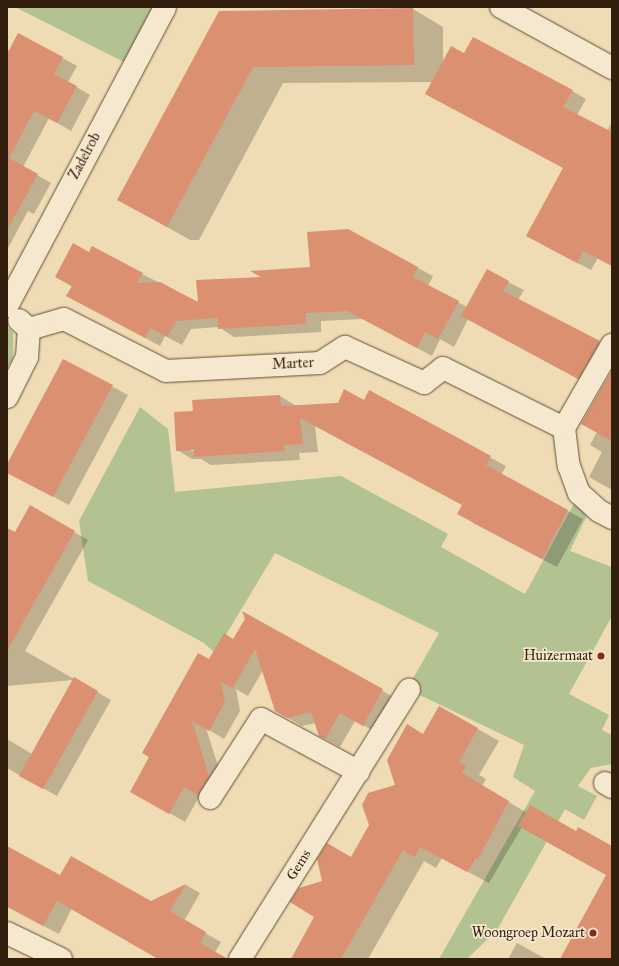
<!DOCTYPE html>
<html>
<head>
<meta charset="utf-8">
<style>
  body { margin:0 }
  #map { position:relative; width:619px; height:966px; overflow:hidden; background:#efdcb4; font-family:"IM FELL Great Primer",serif }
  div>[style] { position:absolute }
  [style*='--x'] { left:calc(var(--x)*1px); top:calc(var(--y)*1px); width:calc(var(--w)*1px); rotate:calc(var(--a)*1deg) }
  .green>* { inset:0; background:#b3c291 }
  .shadow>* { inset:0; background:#0003 }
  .building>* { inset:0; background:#db9071 }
  .roads { filter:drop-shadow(0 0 1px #624e37) drop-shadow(0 0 1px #624e37) }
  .minor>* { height:22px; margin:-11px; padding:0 11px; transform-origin:11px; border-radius:11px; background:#f5e8ce }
  .dots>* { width:11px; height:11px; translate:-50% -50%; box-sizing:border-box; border:2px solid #f5e8ce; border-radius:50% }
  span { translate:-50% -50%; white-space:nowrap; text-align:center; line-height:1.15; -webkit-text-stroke:3.5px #f5e8ce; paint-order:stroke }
  .street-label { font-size:14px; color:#331f0d }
  .poi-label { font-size:14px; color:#331f0d }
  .right { translate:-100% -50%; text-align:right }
  .frame { position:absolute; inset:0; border:8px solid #331f0d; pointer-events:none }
</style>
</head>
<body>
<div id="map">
  <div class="green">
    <i style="clip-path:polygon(15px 7px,154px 7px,124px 62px)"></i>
    <i style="clip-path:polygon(7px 327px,13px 332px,13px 358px,7px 368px)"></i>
    <i style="clip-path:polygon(140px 407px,168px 429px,175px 492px,341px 476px,448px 534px,441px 547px,525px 594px,576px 500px,588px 513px,570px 551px,612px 567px,612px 616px,569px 694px,609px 715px,602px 730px,612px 735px,612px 764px,591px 768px,578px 786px,597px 796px,584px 820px,565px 809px,497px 930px,467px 959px,439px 959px,535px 791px,513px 777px,524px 745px,407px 689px,439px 633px,275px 553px,215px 653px,204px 643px,88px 581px,79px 521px)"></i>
  </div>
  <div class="shadow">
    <i style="clip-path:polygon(413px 9px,443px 27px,443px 63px,464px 55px,572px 91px,586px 99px,577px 115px,607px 131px,612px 122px,612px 266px,598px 258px,591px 270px,541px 244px,564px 168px,433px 82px,283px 83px,199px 240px,190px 240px,119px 200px,220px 12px)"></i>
    <i style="clip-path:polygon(19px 34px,77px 66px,68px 82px,90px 95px,71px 131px,49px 118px,23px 167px,51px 183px,34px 214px,28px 211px,7px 250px,7px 50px,10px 51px)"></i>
    <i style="clip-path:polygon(348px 230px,433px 276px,428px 286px,467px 307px,508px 282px,524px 290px,518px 300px,601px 344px,593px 387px,468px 319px,454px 347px,440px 339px,432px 356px,363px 319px,321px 321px,321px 332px,234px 337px,219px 327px,191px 329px,182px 345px,165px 336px,160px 346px,83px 304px,73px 287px,56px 277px,90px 253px,142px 274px,199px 303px,263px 278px,311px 268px)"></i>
    <i style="clip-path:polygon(63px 360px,128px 395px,69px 505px,7px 472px,7px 466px)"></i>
    <i style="clip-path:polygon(612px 372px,612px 490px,589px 477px,602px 452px,590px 445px,597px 432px)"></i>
    <i style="clip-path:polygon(evenodd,369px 392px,506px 466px,501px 475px,583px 519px,557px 567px,473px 523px,463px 505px,315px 426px,318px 452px,299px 453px,300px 460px,211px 465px,201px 459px,192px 459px,177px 450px,194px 412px,193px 401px,280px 396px,296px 406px,364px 401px,369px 392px,191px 449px,199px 451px,191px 451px,191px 449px)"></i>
    <i style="clip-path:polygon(30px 507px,88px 540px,25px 651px,111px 700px,57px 796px,7px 768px,7px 739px,32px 754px,73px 680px,7px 686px,7px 529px,15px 534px)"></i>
    <i style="clip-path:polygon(244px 613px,397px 699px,378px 733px,355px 721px,340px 747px,320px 736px,316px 723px,302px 726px,276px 711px,263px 670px,248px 696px,236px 689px,240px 711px,224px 739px,206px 728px,224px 785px,214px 802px,200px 795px,185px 822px,131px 791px,209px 660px,234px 640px,246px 619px)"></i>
    <i style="clip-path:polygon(439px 707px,499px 741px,479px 775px,486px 779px,482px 786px,527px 813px,612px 847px,612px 959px,561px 959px,607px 875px,522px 827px,489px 883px,442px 858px,436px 868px,424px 861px,368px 959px,291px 959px,315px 916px,323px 882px,352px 858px,396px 786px)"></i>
    <i style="clip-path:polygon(7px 847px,61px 876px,151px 902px,186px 885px,200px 893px,184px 921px,221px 942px,211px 959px,161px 959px,72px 908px,59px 934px,7px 907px)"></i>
    <i style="clip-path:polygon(517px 943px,546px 959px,508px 959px)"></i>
  </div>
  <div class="building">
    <i style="clip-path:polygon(413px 8px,414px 65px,253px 67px,167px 227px,117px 200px,219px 11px)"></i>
    <i style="clip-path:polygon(18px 33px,63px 57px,54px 74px,77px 86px,57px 123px,34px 111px,9px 158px,38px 174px,7px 230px,7px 54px)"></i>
    <i style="clip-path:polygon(473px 37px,573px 90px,563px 107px,612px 132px,612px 266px,583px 251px,577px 263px,526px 236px,563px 168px,425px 94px,451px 46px,464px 53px)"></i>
    <i style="clip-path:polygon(348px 229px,418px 267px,413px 277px,459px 301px,438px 339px,425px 332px,417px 348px,347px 311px,306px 313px,306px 324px,218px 329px,218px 318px,176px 321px,167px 337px,150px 328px,145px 338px,66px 296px,72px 286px,55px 277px,73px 243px,89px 252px,92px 246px,143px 273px,137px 283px,160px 282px,198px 302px,196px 280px,261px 277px,250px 271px,310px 267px,307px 232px)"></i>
    <i style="clip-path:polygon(487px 269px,509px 281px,503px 291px,600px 341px,578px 379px,461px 316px)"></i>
    <i style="clip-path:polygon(63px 359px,113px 385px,53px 497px,7px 473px,7px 464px)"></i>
    <i style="clip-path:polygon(612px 370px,612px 441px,581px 424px)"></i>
    <i style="clip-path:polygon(344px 389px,364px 400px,369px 390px,460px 439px,491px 456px,486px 465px,568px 510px,542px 559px,457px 514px,462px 505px,300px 418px,303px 444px,284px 445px,285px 451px,194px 457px,194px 450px,176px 451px,174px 412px,193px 411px,192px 400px,280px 395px,281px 406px,338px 403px)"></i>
    <i style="clip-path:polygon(30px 505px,75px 531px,7px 651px,7px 528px,15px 532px)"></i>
    <i style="clip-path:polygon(242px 611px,383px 689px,363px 726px,340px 713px,325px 739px,319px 736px,311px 712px,287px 718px,275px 711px,255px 649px,233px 688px,221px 682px,225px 702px,209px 731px,192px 721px,209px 776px,198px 795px,184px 787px,169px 814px,130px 792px,149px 757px,142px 753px,198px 653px,209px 659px,224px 633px,233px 639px,245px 619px)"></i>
    <i style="clip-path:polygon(74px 677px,98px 691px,43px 789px,19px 776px)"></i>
    <i style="clip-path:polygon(439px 706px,478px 728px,459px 762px,466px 766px,462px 773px,509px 801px,478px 859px,476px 858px,467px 872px,420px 847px,415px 857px,403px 850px,341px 959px,291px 959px,314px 917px,290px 902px,299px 888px,322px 881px,317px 859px,327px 843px,351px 857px,369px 825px,362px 805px,368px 793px,395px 785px,387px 760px,407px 724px,423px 734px)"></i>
    <i style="clip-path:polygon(530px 805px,576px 831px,578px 827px,612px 846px,612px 959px,560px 959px,606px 875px,518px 826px)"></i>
    <i style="clip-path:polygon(7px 846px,60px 875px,71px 856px,151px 901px,186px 884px,170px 911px,206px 932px,200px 943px,228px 959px,158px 959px,57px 901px,43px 926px,7px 906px)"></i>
  </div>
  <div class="roads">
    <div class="minor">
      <i style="--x:501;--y:7;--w:127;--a:28.8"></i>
      <i style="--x:7;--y:306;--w:338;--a:-62.1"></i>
      <i style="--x:29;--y:329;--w:36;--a:-16"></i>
      <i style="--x:64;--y:319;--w:114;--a:27"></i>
      <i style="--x:166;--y:371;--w:154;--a:-3"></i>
      <i style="--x:320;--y:363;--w:30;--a:-33"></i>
      <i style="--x:345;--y:347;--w:87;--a:24.5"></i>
      <i style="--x:424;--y:383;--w:24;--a:-38"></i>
      <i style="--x:443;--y:368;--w:135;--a:26.4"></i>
      <i style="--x:564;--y:428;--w:38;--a:83"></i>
      <i style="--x:569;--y:466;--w:29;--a:70"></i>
      <i style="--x:579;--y:493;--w:27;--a:42"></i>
      <i style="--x:599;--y:511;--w:15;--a:28"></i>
      <i style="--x:7;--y:397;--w:45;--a:-63.4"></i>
      <i style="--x:27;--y:357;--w:28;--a:-86"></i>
      <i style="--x:29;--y:329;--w:13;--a:-138"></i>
      <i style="--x:564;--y:428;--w:96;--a:-60"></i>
      <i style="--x:605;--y:783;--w:8;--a:30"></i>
      <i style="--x:210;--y:798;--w:94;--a:-57.2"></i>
      <i style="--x:261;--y:719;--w:111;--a:28.4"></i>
      <i style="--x:7;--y:933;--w:60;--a:25.7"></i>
      <i style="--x:240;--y:959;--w:318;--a:-57.9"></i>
    </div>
  </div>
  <div class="dots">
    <i style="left:601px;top:656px;background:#8f2418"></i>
    <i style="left:593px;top:933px;background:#8f2418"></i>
  </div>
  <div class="street-label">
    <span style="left:85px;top:156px;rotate:-62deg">Zadelrob</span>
    <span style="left:293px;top:364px;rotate:-3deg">Marter</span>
    <span style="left:299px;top:865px;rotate:-58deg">Gems</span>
  </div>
  <div class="poi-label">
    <span class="right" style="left:593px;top:656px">Huizermaat</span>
    <span class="right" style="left:585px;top:933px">Woongroep Mozart</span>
  </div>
  <div class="frame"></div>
</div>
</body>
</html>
